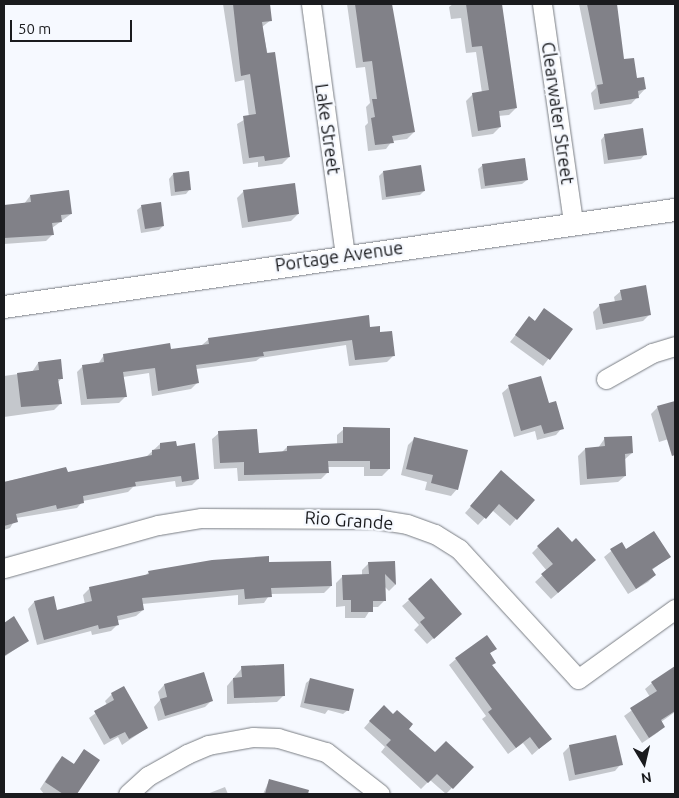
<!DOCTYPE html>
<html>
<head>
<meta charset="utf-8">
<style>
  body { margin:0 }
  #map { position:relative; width:679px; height:798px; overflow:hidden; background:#f6f9ff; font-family:Ubuntu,sans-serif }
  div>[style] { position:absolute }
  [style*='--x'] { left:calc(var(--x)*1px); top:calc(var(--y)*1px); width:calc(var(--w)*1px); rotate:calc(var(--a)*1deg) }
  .shadow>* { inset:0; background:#0003 }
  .building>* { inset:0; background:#818188 }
  .roads { filter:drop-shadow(0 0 1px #797d83) drop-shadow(0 0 1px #797d83) }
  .minor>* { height:19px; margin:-9.5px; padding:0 9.5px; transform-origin:9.5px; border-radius:9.5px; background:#fff }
  .tertiary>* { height:22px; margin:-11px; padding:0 11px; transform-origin:11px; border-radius:11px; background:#fff }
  span { translate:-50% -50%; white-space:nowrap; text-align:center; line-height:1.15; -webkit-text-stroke:4.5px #f6f9ff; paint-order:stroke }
  .street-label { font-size:18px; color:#1a1b1e }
  .frame { position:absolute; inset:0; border:5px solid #1a1b1e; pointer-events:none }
  .north { position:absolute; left:619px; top:738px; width:50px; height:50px; -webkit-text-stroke:4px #f6f9ff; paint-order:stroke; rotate:171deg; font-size:14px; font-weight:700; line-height:20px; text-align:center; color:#1a1b1e }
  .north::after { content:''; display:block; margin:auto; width:18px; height:22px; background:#1a1b1e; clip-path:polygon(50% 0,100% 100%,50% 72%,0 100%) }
  .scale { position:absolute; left:10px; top:20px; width:122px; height:22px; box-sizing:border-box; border:2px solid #1a1b1e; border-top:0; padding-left:6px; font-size:15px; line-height:18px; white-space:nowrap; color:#1a1b1e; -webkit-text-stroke:4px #f6f9ff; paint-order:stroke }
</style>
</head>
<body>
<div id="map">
  <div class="shadow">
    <i style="clip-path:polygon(223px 4px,269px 4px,271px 20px,262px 27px,289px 157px,282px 164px,258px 167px,258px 162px,243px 164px,237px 124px,249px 117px,244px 80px,235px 82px)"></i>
    <i style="clip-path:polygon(347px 4px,391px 4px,414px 132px,407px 139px,392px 141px,386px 149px,368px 151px,365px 126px,368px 123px,366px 107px,370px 103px,365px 67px,356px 68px)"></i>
    <i style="clip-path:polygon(453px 4px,501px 4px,516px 108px,509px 115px,498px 116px,500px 127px,493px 134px,472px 137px,466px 101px,473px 94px,482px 93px,476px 52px,466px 53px,461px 18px,451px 19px,449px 7px)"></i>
    <i style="clip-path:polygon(579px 4px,615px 4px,623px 61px,645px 89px,631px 104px,594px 110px,591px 93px,596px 88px)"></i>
    <i style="clip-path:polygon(605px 135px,645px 154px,641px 159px,604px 164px,601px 140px)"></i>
    <i style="clip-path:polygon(483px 165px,527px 180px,522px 184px,481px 189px,478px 169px)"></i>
    <i style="clip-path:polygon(383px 172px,424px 191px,420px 195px,382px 200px,379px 176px)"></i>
    <i style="clip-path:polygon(173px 174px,190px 189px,186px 194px,171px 196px,169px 179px)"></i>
    <i style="clip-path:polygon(244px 191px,298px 214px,291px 221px,242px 228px,237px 198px)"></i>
    <i style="clip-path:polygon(30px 196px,71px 214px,52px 228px,53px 234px,46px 241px,4px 244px,4px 207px,24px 204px)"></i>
    <i style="clip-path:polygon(142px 206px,163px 226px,159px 230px,141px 233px,137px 210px)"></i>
    <i style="clip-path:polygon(621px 291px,650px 314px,643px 321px,596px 330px,593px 312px,600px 305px,615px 302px,614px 297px)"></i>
    <i style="clip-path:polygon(544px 310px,571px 329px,543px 366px,510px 342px,529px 318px,534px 322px)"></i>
    <i style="clip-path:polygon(369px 328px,379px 333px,394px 355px,387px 362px,349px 366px,346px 345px,260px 358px,256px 361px,196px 369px,198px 382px,191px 389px,152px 396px,149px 373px,123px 377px,125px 397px,119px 403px,81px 405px,77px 372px,83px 366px,98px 364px,104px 355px,170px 350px,202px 345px,209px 339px)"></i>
    <i style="clip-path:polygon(38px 363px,62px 378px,57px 383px,60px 404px,54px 410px,4px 417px,4px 376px,32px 372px)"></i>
    <i style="clip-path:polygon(509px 387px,548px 404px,562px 428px,556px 435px,537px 440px,535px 431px,514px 437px,502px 393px)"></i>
    <i style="clip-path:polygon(675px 402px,675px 437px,659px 442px,651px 414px,658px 407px)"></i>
    <i style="clip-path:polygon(344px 429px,389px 469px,382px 476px,364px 476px,364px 467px,327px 467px,328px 472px,321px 479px,238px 481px,237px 468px,214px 469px,212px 439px,219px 433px,257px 454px,281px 453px,287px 447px,337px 445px,337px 435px)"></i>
    <i style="clip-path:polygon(415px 438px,457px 489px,451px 496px,425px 490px,427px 482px,401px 475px,408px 445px)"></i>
    <i style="clip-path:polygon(605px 438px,632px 453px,624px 460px,625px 476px,618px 482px,580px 485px,578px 456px,585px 449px,598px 448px)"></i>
    <i style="clip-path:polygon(160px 444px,176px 447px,198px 479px,192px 485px,176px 487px,175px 481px,133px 487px,128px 492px,83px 501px,77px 508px,16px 518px,10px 528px,4px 530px,4px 482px,66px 468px,67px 473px,146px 457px)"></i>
    <i style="clip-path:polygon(495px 479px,516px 519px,510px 526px,492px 510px,478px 525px,465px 513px)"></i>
    <i style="clip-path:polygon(621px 543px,626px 550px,669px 557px,652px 570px,655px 575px,648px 582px,628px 594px,604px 557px)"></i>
    <i style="clip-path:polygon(538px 547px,588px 567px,551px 599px,535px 582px,547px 571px,532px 553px)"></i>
    <i style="clip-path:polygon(394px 562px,395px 585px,389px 591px,384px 586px,385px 600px,378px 607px,372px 607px,365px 618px,345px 618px,345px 606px,336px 607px,336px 583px,343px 576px,362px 576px,362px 570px,369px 563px)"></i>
    <i style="clip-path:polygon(268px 563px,331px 586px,324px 593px,270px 594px,264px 603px,238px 605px,238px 595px,142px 604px,143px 610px,136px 616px,116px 621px,117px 625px,111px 631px,92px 635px,91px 631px,37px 645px,28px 609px,34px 602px,57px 611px,85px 604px,83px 595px,90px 588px,145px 576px,149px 572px)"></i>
    <i style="clip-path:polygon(409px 600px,454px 620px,427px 644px,414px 630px,419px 625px,402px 606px)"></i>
    <i style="clip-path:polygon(14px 618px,27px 641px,4px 657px,4px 624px)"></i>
    <i style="clip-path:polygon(495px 648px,489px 654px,495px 662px,491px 666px,550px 739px,532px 755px,523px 743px,508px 754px,482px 719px,486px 716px,449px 665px,456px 659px)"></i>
    <i style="clip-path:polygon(242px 668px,284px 695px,277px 702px,227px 704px,227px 686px)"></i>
    <i style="clip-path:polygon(675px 668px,675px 712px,661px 722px,664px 727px,657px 733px,642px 743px,624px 716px,650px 697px,645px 689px,652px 683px)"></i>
    <i style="clip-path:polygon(203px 674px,211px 701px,205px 707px,158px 721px,154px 707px,160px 700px,158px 692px,164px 685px)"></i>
    <i style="clip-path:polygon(311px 679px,348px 710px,343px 714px,328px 710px,325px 714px,300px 707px,306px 683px)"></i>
    <i style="clip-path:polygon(112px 694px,147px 728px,122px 745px,118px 737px,104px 745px,89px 718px,107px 705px,105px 701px)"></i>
    <i style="clip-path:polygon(377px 713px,393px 715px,435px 754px,472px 767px,446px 794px,430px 780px,421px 789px,381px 752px,385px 747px,364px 728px)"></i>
    <i style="clip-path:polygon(570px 746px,621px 764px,615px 771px,569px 781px,563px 753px)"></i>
    <i style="clip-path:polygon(84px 751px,98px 760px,75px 794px,44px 794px,40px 789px,56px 764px,62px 758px,73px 765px)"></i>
    <i style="clip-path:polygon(269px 781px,295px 787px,293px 794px,263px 794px)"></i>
    <i style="clip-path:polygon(225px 787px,228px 794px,207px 794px)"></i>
  </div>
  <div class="building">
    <i style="clip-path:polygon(233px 4px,270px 4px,272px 21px,262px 22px,267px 53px,275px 52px,290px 157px,265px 161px,264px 156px,249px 158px,243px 116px,256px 114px,250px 74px,241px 76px)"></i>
    <i style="clip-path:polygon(355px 4px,392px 4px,415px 132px,392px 136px,394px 143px,375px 145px,371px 118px,375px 117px,372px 99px,377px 99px,372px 61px,363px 62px)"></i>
    <i style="clip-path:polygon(466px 4px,502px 4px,517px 108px,499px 111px,501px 127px,478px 131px,472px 93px,489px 90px,482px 46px,472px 47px)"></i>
    <i style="clip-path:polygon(587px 4px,617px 4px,624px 59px,634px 58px,637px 78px,644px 77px,646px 89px,638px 91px,639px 98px,600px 104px,597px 85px,603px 84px)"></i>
    <i style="clip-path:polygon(643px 128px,647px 155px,608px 160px,604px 134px)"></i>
    <i style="clip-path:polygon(525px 158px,528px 180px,485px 186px,482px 164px)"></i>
    <i style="clip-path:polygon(421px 165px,425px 191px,386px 197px,383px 171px)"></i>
    <i style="clip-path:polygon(189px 171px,191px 190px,175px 192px,173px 173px)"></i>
    <i style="clip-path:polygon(295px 183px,299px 214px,248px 222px,243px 190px)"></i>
    <i style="clip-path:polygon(69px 190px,72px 214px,61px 215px,62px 222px,52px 223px,54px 235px,4px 238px,4px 205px,31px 202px,30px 195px)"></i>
    <i style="clip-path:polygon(161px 202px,164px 226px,145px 229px,141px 205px)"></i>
    <i style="clip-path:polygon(646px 285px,651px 315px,603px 324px,599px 304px,622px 300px,620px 290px)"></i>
    <i style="clip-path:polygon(544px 308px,573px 329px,550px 360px,515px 335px,529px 316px,535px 321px)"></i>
    <i style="clip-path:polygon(369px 315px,370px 327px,380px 326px,380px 332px,392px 331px,395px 356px,355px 360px,352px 340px,263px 352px,264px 356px,196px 365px,199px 383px,158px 391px,155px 368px,123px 372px,127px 397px,87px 399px,82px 365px,104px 362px,103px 354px,170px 343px,171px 349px,209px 344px,208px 338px)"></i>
    <i style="clip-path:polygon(61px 359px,63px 379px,58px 379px,62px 404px,21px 407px,17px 373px,39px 370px,38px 362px)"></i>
    <i style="clip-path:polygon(541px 376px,549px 403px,556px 401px,564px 429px,544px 434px,541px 425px,521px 431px,508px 385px)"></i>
    <i style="clip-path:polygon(675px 401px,675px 455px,672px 456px,657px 406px)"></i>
    <i style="clip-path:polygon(343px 427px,390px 428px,390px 469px,370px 469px,370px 461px,328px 461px,329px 473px,244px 475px,244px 462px,220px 463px,218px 431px,257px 429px,259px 453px,287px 451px,287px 446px,343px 443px)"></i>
    <i style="clip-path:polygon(632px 436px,633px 453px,625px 454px,626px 476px,587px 479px,585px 448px,605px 446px,604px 437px)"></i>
    <i style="clip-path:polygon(414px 437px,468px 450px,458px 490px,431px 483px,433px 475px,406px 469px)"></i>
    <i style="clip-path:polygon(176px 441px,177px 446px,195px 443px,199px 479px,182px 482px,181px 476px,135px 482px,136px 486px,83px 496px,84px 503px,57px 509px,56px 505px,16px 514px,18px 522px,4px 526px,4px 482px,66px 467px,68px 472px,152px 455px,152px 450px,160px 449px,160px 443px)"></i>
    <i style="clip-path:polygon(501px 470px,535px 500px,517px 520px,499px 504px,486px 519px,470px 506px)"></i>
    <i style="clip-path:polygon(558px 527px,572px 542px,576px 538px,596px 560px,558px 593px,541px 574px,553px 564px,537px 546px)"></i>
    <i style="clip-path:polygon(654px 531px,671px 557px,652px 569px,656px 575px,636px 589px,610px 549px,622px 542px,626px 549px)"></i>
    <i style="clip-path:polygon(269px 556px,269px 562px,331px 561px,332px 586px,271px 588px,272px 597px,245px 599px,244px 589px,142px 598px,144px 610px,117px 616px,119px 625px,99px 629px,98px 625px,44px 640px,34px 601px,54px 596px,57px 610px,92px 601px,89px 587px,149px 574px,148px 571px,212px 560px)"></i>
    <i style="clip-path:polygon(395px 561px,396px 585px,385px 574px,386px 601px,373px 601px,373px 612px,351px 612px,351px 600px,343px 600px,342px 575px,369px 574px,368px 562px)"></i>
    <i style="clip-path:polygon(431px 578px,462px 614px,434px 639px,420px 622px,425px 618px,408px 599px)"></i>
    <i style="clip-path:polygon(14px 616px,29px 641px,4px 656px,4px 623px)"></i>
    <i style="clip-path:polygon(487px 635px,497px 649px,490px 653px,496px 663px,492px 665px,552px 739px,539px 749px,530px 737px,516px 748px,488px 712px,492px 709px,455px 658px)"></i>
    <i style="clip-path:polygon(284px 664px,285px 696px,234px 698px,233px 678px,242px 677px,241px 666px)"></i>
    <i style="clip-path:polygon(675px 666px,675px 711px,661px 720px,665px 727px,649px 738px,630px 708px,657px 691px,651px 682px)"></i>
    <i style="clip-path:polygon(204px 672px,213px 701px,165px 716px,160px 699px,167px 697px,164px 684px)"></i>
    <i style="clip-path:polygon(310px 678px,354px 689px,349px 711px,304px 703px)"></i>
    <i style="clip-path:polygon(124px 686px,148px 728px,129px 739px,125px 732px,110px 739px,94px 711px,114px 700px,111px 693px)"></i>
    <i style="clip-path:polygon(384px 705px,393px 714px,397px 710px,413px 724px,409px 729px,435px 752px,446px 741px,474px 767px,453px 789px,437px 774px,428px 783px,386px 745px,391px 740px,369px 721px)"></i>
    <i style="clip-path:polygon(616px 735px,623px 765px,575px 775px,569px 745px)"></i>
    <i style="clip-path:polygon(84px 749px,100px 760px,77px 794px,63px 794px,45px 782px,62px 756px,74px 764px)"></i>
    <i style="clip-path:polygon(269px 779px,309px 790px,308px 794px,265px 794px)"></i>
  </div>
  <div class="roads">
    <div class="minor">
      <i style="--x:311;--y:4;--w:253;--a:82.3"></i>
      <i style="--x:542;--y:4;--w:221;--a:81.9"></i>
      <i style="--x:606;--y:379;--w:53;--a:-29.5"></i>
      <i style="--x:652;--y:353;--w:24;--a:-17"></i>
      <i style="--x:4;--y:568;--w:160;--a:-15.6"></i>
      <i style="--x:158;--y:525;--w:44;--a:-9.2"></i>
      <i style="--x:201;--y:518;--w:175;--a:0.3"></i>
      <i style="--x:376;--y:519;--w:31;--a:9"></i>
      <i style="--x:407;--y:524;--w:30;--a:20"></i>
      <i style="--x:435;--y:534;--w:28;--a:32"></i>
      <i style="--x:459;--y:549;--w:176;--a:47.5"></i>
      <i style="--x:578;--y:679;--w:120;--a:-35.8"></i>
      <i style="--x:128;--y:794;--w:27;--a:-42"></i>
      <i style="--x:148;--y:776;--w:45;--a:-29.4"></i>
      <i style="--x:187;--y:754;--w:23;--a:-23"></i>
      <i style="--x:208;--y:745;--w:46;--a:-10.1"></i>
      <i style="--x:253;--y:737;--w:25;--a:2"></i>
      <i style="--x:278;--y:738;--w:50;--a:16.3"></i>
      <i style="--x:326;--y:752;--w:68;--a:37.9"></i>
    </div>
    <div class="tertiary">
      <i style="--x:4;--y:307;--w:678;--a:-8.23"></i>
    </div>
  </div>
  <div class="street-label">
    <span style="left:558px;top:113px;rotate:82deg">Clearwater Street</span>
    <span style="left:328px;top:129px;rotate:82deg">Lake Street</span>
    <span style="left:339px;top:256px;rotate:-8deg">Portage Avenue</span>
    <span style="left:349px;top:520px;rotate:4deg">Rio Grande</span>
  </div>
  <div class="frame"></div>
  <div class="north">N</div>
  <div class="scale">50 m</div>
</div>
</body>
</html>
